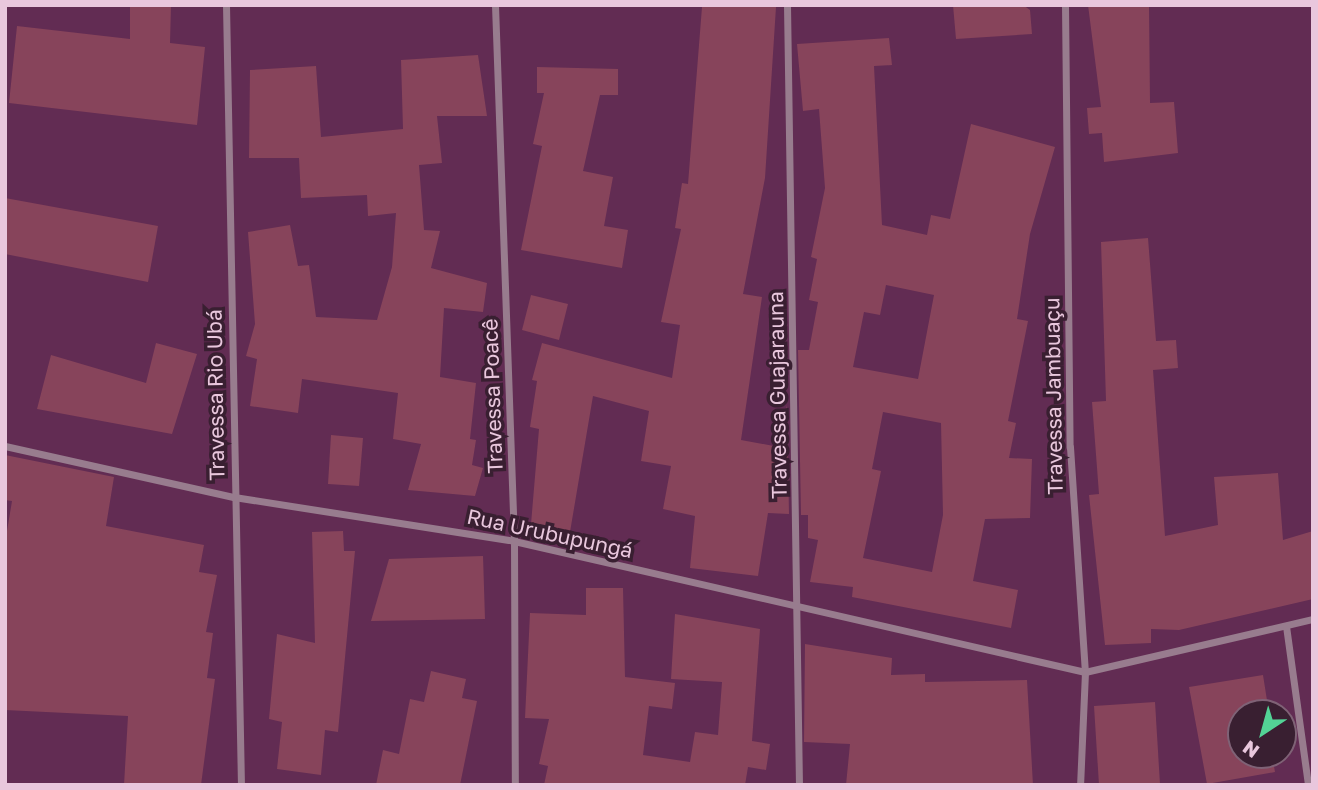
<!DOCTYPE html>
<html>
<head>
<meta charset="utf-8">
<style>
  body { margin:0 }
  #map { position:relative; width:1318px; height:790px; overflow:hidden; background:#622c53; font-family:"Golos Text",sans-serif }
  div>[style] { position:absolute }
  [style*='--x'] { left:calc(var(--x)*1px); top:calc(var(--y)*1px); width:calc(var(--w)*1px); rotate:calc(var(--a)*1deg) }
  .building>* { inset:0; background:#87445b }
  .street>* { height:7px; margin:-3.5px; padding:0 3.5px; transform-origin:3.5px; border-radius:3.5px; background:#987c8e }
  span { translate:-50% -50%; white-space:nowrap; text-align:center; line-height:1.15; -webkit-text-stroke:7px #391f31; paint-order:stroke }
  .street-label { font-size:21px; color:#e9c7dd }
  .frame { position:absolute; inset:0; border:7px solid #e9c7dd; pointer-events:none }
  .north { position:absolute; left:1227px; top:699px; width:70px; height:70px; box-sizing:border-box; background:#391f31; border:2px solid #7f6276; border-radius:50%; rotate:216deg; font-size:19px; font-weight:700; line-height:28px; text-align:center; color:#e9c7dd }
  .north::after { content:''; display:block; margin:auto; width:24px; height:32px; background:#53d396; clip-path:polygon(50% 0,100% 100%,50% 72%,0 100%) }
</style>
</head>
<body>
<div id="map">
  <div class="building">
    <i style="clip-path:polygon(130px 5px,171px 5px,170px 43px,205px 47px,197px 125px,9px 103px,17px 26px,130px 39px)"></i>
    <i style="clip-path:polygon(953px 5px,1023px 5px,1030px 10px,1032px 34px,956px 39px)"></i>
    <i style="clip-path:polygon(1088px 5px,1149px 5px,1150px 103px,1174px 102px,1178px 153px,1104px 162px,1102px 133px,1089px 134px,1087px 108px,1101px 107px)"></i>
    <i style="clip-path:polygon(702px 7px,776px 7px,765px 178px,743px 294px,762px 297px,741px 440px,779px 447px,787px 405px,789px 514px,768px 513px,758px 576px,690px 568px,695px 516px,663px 509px,671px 466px,641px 461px,649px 411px,593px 396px,570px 532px,531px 524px,539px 429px,530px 427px,537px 381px,532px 380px,542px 343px,672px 378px,680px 325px,661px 322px,681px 229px,675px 228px,682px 183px,688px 184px)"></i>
    <i style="clip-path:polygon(evenodd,889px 38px,892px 65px,874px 66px,882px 225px,927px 235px,931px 215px,950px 219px,971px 124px,1055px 147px,1030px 234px,1017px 319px,1028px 321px,1008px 421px,1016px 423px,1009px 458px,1032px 459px,1030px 518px,985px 519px,973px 581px,1018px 590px,1011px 628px,852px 597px,853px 587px,810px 582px,818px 540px,808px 538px,808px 515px,801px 515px,798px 350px,809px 350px,818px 302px,809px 300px,817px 259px,811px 257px,825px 188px,819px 109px,803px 111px,797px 44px,889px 38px,886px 285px,934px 295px,918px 379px,853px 367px,864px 312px,880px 315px,886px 285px,889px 38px,883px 412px,941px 423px,943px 515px,932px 572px,863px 558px,881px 471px,872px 469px,883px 412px)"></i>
    <i style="clip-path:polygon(478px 55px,487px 116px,437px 116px,442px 163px,419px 165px,424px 230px,440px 231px,431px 268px,487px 283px,483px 312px,444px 308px,440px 377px,476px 383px,470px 439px,476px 440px,472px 465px,483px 468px,475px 496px,408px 490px,421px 444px,393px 439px,398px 393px,302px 379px,298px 413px,250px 406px,257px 359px,246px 356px,255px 324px,248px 232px,290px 225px,298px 266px,309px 265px,316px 317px,377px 320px,392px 267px,396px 213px,368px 216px,367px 195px,301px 198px,299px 158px,249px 158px,250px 70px,316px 66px,321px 137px,403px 129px,401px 60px)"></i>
    <i style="clip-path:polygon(537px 67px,618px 69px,618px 95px,600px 95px,583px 171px,613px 177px,604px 226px,628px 230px,622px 268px,521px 250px,542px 146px,533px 144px,544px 93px,537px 93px)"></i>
    <i style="clip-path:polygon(5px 198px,158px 226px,148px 282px,5px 254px)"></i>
    <i style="clip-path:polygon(1148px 238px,1156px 341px,1176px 340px,1178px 368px,1153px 370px,1165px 536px,1218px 525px,1214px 477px,1278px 473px,1283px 540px,1313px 531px,1313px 599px,1179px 630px,1151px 629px,1151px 643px,1105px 645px,1089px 495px,1099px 494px,1092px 402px,1106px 401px,1101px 242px)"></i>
    <i style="clip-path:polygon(531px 295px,568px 304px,559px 340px,522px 330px)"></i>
    <i style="clip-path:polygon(156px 343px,197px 354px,172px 434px,37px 409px,51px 355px,146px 383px)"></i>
    <i style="clip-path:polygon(331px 435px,363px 438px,359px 486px,328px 484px)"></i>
    <i style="clip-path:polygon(5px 455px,114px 477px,106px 526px,204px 545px,199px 572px,217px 575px,206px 632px,213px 633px,207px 678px,215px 679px,201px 785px,124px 785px,128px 716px,5px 710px,5px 543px,12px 501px,5px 500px)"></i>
    <i style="clip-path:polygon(343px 531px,344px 551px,355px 551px,338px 732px,325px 730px,321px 775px,277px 769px,282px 722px,269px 719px,277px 634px,315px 643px,312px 532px)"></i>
    <i style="clip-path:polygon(483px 556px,485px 619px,371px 621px,389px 559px)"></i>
    <i style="clip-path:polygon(586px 588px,623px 588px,625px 677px,675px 683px,672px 709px,649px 706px,643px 755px,690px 762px,695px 732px,718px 735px,722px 682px,671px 679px,675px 614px,760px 629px,752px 741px,770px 744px,766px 770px,748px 767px,745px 785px,544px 785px,548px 766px,539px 764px,549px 719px,525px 718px,530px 613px,586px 615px)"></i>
    <i style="clip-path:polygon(805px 644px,892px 658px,891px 675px,925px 674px,925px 682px,1027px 680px,1033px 785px,846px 785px,850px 744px,804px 742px)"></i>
    <i style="clip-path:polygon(431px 671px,466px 679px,462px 698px,477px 701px,460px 785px,376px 785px,383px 750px,399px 754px,410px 699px,424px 702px)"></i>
    <i style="clip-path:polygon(1263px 675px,1269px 713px,1241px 713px,1241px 755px,1272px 755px,1275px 772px,1207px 784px,1189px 687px)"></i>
    <i style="clip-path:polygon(1155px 702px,1160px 784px,1099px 785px,1094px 706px)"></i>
  </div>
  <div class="street">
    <i style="--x:226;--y:5;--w:780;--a:88.9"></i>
    <i style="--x:495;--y:5;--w:536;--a:87.97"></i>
    <i style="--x:514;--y:541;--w:244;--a:89.8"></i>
    <i style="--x:787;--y:5;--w:780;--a:89.12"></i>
    <i style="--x:1065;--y:5;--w:442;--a:89.4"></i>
    <i style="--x:1070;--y:447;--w:225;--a:86.2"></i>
    <i style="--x:1085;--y:672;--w:113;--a:92.5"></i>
    <i style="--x:5;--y:446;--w:235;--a:12.6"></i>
    <i style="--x:234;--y:497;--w:283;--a:8.9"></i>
    <i style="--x:514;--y:541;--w:586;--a:12.92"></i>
    <i style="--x:1085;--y:672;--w:234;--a:-13.1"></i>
    <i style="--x:1286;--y:626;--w:161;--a:82.1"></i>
  </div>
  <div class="street-label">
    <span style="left:215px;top:395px;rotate:-91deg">Travessa Rio Ubá</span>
    <span style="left:777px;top:395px;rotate:-91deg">Travessa Guajarauna</span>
    <span style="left:492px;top:396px;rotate:-92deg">Travessa Poacê</span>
    <span style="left:1053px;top:396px;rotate:-91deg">Travessa Jambuaçu</span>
    <span style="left:550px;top:533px;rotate:12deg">Rua Urubupungá</span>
  </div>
  <div class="frame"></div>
  <div class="north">N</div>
</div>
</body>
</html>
